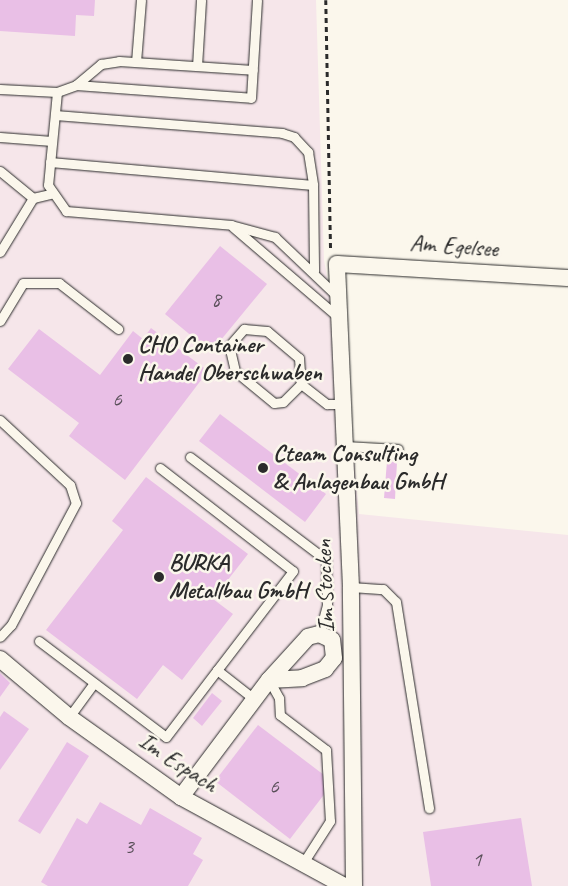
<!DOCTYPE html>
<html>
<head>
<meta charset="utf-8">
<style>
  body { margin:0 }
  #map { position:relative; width:568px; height:886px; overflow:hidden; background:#fbf7ec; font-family:Caveat,sans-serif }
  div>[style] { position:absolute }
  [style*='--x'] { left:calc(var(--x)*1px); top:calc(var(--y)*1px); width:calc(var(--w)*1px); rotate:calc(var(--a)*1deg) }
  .built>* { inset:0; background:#f6e6ea }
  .building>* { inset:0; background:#e9bfe6 }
  .path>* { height:2.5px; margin-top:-1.25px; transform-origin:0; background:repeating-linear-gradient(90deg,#2b2b2b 0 5px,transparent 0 9px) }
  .roads { filter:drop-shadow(0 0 1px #2b2b2b) drop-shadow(0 0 1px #2b2b2b) }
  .lane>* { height:9px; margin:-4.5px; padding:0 4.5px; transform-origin:4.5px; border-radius:4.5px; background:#fbf7ec }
  .street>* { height:16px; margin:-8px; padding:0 8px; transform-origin:8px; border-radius:8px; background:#fbf7ec }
  .dots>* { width:14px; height:14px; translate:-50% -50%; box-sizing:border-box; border:2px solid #fbf7ec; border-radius:50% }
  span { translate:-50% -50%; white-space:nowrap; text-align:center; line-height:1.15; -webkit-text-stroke:5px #fbf7ec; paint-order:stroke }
  .number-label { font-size:21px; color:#5a505a }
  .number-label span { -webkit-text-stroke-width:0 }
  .street-label { font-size:24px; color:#2b2b2b }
  .poi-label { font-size:24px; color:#2b2b2b; font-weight:700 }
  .left { translate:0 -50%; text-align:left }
</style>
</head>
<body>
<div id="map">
  <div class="built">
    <i style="clip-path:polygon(0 0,316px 0,324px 260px,328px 282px,338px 281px,359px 514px,568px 535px,568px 886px,0 886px)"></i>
  </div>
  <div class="building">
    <i style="clip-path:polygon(0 0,95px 0,94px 16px,76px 15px,75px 36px,0 31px)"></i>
    <i style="clip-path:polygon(220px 246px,267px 284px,211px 352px,165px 314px)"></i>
    <i style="clip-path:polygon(151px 328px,208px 371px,125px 480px,69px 436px,79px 423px,8px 369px,39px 329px,100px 375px,133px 331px,143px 339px)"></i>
    <i style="clip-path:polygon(220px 414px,326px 494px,305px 522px,199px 441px)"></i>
    <i style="clip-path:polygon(387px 461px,397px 462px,395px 499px,384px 498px)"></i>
    <i style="clip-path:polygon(146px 477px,248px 554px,213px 599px,233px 614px,182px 680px,163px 665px,137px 699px,46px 630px,123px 530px,112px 521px)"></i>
    <i style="clip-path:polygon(0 673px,10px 683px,0 697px)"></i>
    <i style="clip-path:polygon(212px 693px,222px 701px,202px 726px,193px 718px)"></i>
    <i style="clip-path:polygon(4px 711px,29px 729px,0 770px,0 717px)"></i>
    <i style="clip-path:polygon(258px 725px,324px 775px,326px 792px,290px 839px,215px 781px)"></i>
    <i style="clip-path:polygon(67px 742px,89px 756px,40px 834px,18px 821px)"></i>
    <i style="clip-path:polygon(100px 802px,141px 825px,150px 808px,202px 838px,193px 854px,203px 860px,188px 886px,48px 886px,41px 882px,77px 818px,87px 824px)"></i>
    <i style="clip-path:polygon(521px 818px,532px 886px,431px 886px,423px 832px)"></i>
  </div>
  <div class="path">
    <i style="--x:326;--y:0;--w:251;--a:88.9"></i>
  </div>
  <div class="roads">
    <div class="lane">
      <i style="--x:136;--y:62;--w:62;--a:-85.4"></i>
      <i style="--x:197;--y:66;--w:66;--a:-86.5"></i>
      <i style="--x:76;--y:85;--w:33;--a:-40"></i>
      <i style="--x:101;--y:64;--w:18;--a:-9"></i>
      <i style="--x:119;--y:61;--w:134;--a:3.8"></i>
      <i style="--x:0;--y:89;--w:57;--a:3"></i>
      <i style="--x:57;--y:92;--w:20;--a:-20"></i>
      <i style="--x:76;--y:85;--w:175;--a:4.2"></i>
      <i style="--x:251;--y:98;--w:98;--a:-86.5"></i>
      <i style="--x:57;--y:92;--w:93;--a:95.5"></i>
      <i style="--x:48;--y:185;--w:32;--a:55"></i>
      <i style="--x:66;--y:211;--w:166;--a:4.8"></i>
      <i style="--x:231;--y:225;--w:46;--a:15.3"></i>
      <i style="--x:275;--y:237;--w:86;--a:43.6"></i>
      <i style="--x:55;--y:115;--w:228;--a:4.5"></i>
      <i style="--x:282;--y:133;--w:13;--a:18"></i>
      <i style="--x:294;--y:137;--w:21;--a:47"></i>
      <i style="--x:308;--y:152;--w:33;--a:81"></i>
      <i style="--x:313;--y:185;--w:86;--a:89.3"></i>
      <i style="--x:0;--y:137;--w:52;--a:4.4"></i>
      <i style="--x:50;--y:162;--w:264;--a:5"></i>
      <i style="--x:0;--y:171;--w:43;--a:39.3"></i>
      <i style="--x:233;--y:227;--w:137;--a:40.6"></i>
      <i style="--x:0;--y:252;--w:63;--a:-58.6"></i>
      <i style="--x:33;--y:198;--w:18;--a:-13"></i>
      <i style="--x:0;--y:321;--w:44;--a:-58.8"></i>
      <i style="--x:23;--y:283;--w:36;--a:0"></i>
      <i style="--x:59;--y:283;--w:75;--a:37.9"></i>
      <i style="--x:301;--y:384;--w:25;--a:135"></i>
      <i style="--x:283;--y:402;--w:9;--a:174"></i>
      <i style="--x:274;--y:403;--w:50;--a:-140.6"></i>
      <i style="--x:235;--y:371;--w:26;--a:-103"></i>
      <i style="--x:229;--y:346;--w:23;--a:-49"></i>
      <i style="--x:244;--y:329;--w:23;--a:5"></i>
      <i style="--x:267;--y:331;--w:42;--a:40.2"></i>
      <i style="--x:299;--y:358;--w:26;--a:86"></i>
      <i style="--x:301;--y:384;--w:33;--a:38"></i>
      <i style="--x:327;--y:404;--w:14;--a:0"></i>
      <i style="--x:0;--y:420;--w:96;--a:42.9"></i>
      <i style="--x:70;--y:485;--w:19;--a:72"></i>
      <i style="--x:76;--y:503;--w:138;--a:118"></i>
      <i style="--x:11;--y:625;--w:16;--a:133"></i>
      <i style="--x:345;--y:446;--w:53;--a:3.2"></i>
      <i style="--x:190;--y:457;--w:171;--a:37.1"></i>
      <i style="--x:326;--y:560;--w:45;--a:88.7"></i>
      <i style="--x:327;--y:605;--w:30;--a:105"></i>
      <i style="--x:160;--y:468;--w:168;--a:37.8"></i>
      <i style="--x:293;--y:571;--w:125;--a:127.5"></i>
      <i style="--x:217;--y:670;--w:47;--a:38.1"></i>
      <i style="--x:351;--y:587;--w:32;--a:4"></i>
      <i style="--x:383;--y:589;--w:18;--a:45"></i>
      <i style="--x:396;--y:602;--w:209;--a:80.9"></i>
      <i style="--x:39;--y:641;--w:159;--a:37.1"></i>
      <i style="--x:166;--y:737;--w:84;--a:-52.7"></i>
      <i style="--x:269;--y:680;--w:21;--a:61"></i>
      <i style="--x:279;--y:698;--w:17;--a:87"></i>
      <i style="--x:280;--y:715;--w:58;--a:37.3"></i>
      <i style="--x:326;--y:750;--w:71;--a:86.8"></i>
      <i style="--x:330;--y:821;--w:50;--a:122.7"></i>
      <i style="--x:69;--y:717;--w:42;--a:-53.7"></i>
    </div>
    <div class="street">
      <i style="--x:0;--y:659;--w:90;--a:40"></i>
      <i style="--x:69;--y:717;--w:138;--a:35.5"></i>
      <i style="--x:181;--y:797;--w:186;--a:28.6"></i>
      <i style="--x:181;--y:797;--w:146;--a:-53.1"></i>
      <i style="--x:269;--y:680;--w:33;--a:-3"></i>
      <i style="--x:302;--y:678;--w:25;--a:-21"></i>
      <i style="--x:325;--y:669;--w:14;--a:-51"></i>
      <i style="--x:334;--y:658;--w:18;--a:-96"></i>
      <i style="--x:332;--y:640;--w:14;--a:-155"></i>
      <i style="--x:319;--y:634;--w:11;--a:165"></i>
      <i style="--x:308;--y:637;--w:58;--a:132.2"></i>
      <i style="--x:354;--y:886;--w:299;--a:-90.6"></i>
      <i style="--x:351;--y:587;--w:323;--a:-92.5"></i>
      <i style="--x:337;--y:264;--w:231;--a:3.5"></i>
    </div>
  </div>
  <div class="dots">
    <i style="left:128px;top:359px;background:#2b2b2b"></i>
    <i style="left:263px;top:468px;background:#2b2b2b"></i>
    <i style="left:159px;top:577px;background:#2b2b2b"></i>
  </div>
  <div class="number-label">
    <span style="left:216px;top:299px">8</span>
    <span style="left:117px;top:399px">6</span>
    <span style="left:274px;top:786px">6</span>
    <span style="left:129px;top:846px">3</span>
    <span style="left:477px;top:859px">1</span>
  </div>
  <div class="street-label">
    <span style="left:454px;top:246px;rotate:4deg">Am Egelsee</span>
    <span style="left:325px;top:586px;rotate:-92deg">Im Stocken</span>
    <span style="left:178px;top:763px;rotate:33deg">Im Espach</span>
  </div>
  <div class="poi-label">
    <span class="left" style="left:138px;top:359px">CHO Container<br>Handel Oberschwaben</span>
    <span class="left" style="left:273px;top:468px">Cteam Consulting<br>&amp; Anlagenbau GmbH</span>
    <span class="left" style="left:169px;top:577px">BURKA<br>Metallbau GmbH</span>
  </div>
</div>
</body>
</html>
